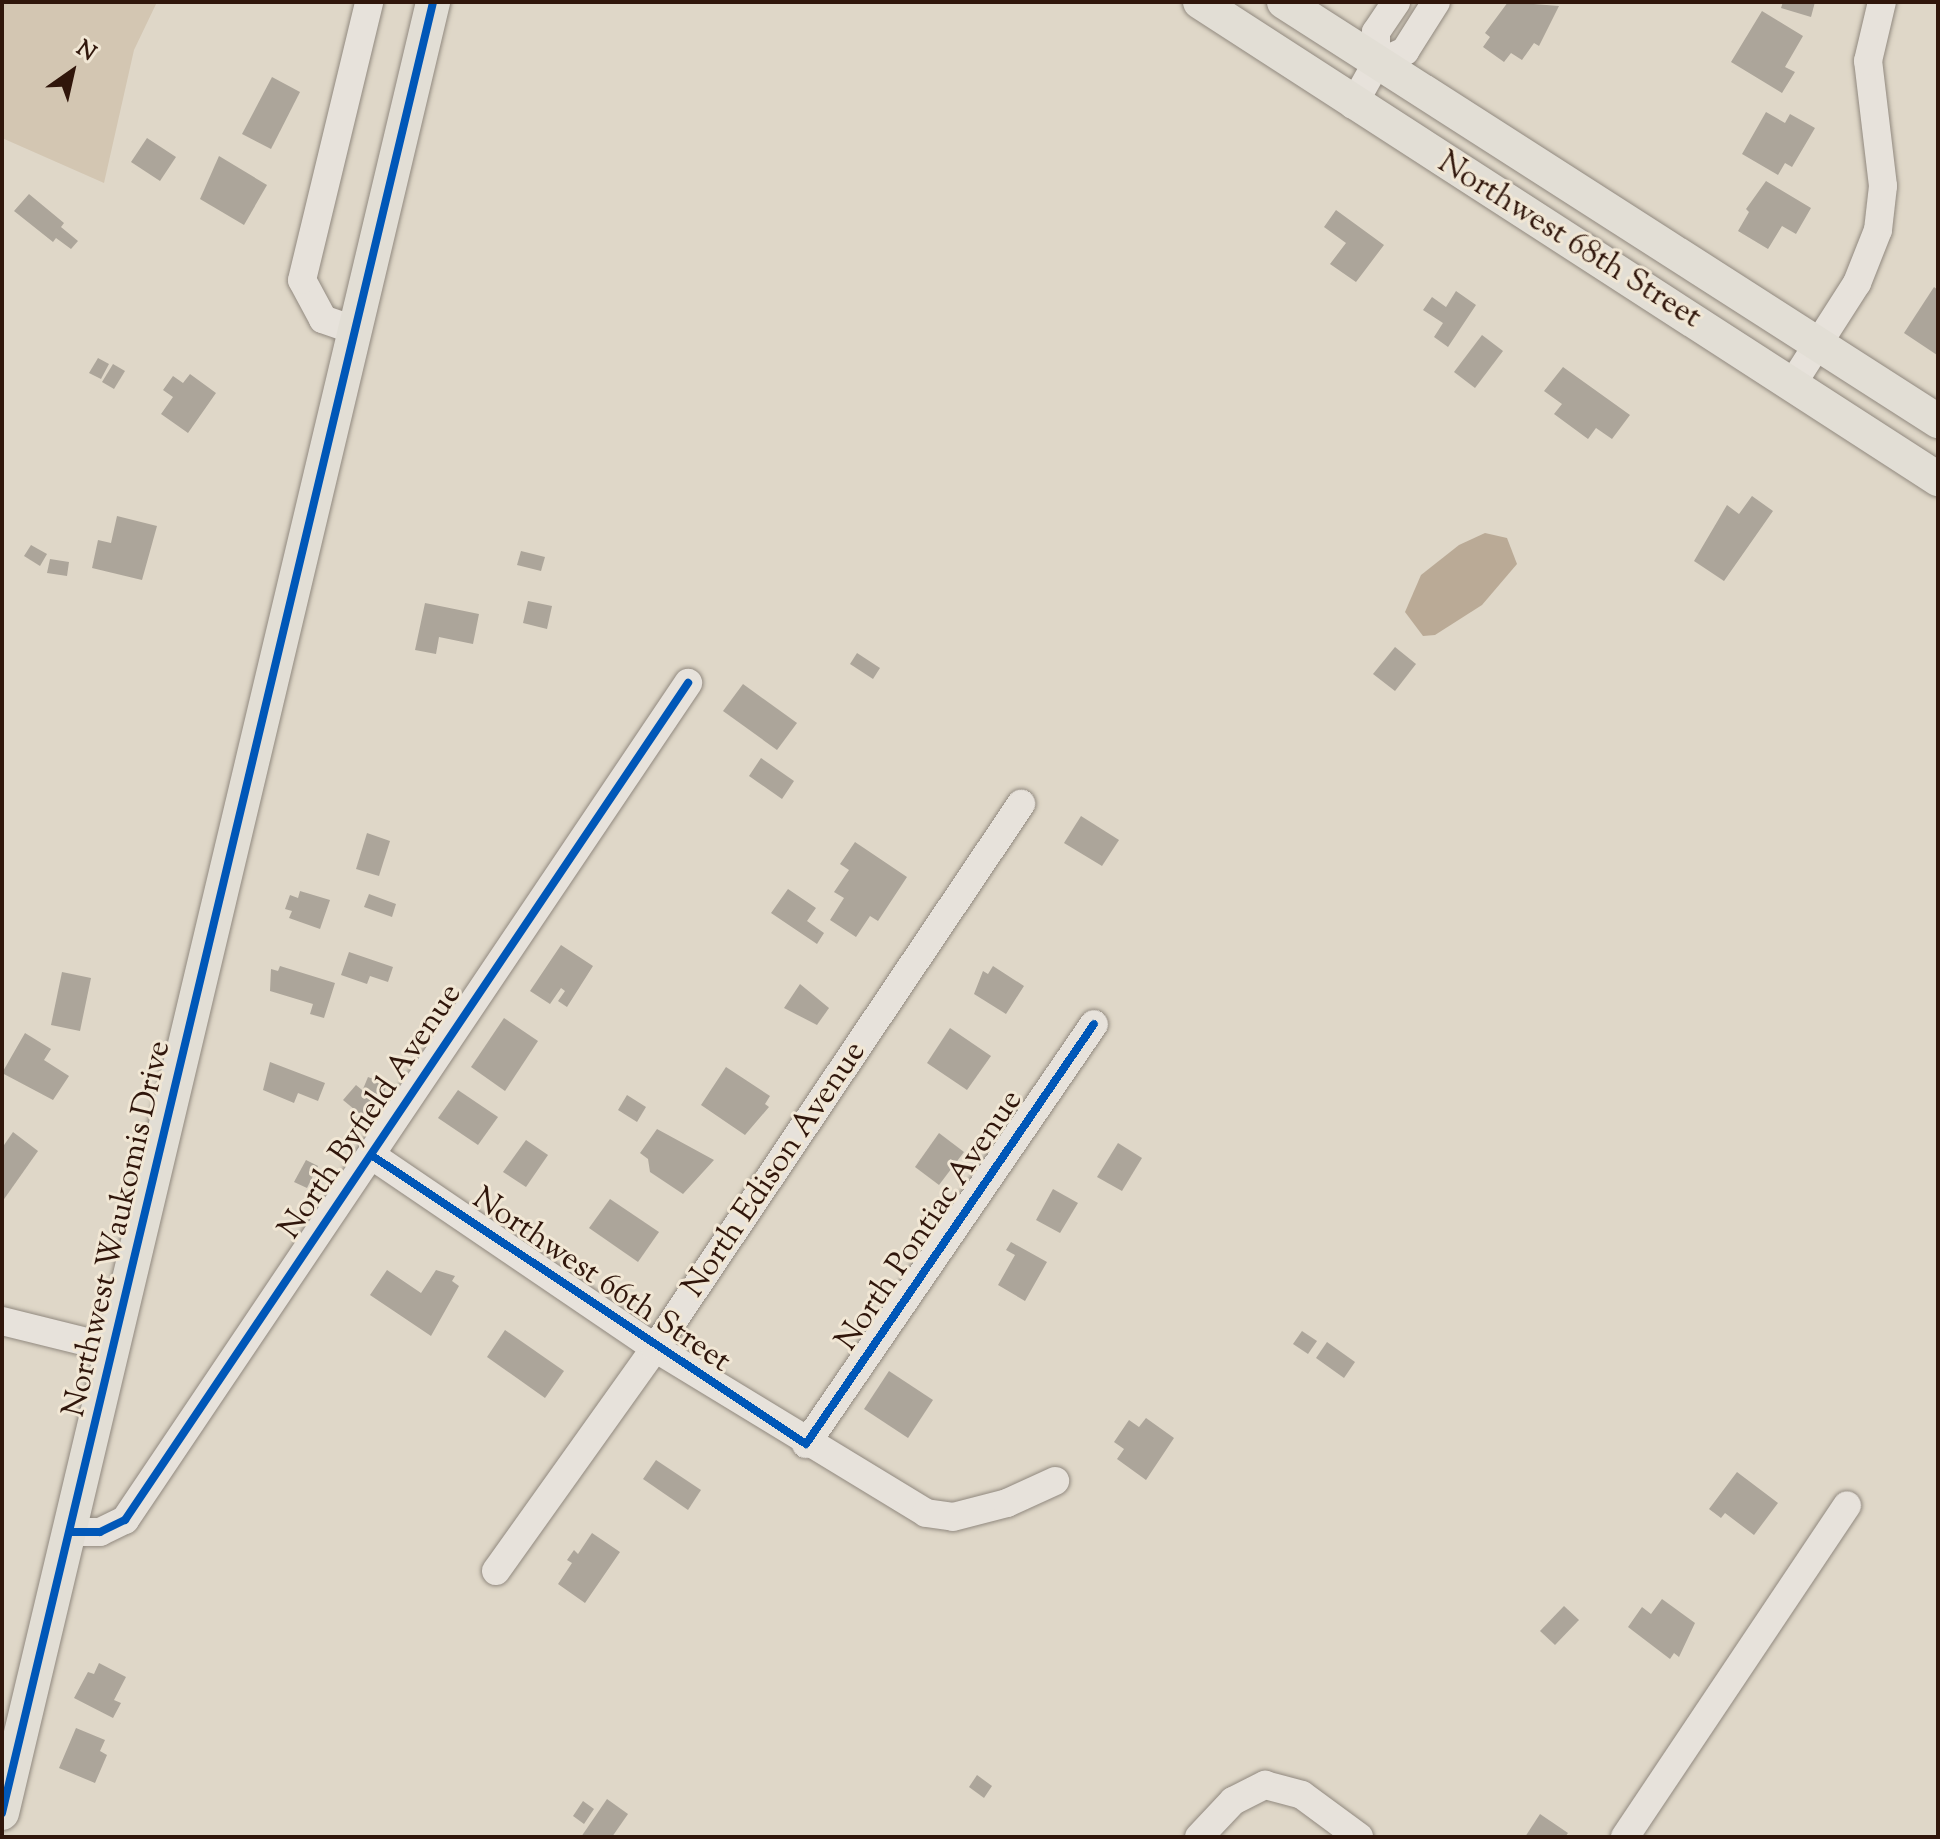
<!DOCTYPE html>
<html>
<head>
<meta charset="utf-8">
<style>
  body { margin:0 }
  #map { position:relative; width:1940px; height:1839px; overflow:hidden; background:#dfd7c8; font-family:"Sorts Mill Goudy",serif }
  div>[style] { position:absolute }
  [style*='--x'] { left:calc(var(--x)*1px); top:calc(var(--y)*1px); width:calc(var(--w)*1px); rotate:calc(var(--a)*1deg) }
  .green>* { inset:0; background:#d3c6b2 }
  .water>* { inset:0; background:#baaa96 }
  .building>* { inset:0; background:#aca59a }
  .roads { filter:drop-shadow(0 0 2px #91897f) drop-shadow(0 0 2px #91897f) }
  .minor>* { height:28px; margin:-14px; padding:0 14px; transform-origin:14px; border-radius:14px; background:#e7e2db }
  .major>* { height:34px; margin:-17px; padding:0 17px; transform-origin:17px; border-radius:17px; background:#e2ded5 }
  .cycleway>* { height:8px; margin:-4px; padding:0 4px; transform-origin:4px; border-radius:4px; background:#0057b8 }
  span { translate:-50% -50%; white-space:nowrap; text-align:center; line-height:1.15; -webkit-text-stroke:6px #f1e7d5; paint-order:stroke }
  .street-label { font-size:32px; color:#30160b }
  .frame { position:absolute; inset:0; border:4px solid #30160b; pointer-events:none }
  .north { position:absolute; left:32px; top:32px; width:80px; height:80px; -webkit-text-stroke:6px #f1e7d5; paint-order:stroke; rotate:34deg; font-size:22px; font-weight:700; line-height:32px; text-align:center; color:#30160b }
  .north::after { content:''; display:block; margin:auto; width:28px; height:36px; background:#30160b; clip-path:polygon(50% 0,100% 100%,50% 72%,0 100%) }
</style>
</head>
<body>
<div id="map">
  <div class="green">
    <i style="clip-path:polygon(2px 2px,157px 2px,134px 50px,104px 183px,2px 138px)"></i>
  </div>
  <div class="water">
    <i style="clip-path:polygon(1485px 533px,1507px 538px,1517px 564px,1482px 605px,1435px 635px,1423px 636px,1405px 612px,1421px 575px,1459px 545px)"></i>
  </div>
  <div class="building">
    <i style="clip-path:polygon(1508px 2px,1559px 6px,1539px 46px,1534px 43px,1522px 60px,1511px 53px,1504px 62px,1483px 47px,1490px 37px,1485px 33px)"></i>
    <i style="clip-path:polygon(1783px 2px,1815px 2px,1811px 17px,1781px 8px)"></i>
    <i style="clip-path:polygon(1762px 11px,1803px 36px,1785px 67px,1795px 72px,1782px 93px,1731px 62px)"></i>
    <i style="clip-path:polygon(272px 77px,300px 92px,271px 149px,242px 134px)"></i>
    <i style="clip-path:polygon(1766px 112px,1785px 123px,1790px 114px,1815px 128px,1792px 167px,1785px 163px,1778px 175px,1742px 154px)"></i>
    <i style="clip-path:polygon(147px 138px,176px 157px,160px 181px,131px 162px)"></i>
    <i style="clip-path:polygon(219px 156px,267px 185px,244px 225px,200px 199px)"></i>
    <i style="clip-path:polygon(1766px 181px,1811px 208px,1796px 234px,1782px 226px,1768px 249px,1738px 231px,1749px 212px,1746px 209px)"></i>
    <i style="clip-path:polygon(29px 194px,64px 223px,61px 227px,78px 241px,71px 249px,56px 238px,53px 242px,14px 211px)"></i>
    <i style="clip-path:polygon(1336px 210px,1384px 245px,1356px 282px,1330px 264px,1346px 243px,1324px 227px)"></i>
    <i style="clip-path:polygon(1934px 287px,1938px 290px,1937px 355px,1904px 333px)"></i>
    <i style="clip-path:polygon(1456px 291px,1476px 305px,1448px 347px,1434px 337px,1443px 323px,1423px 310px,1432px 297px,1446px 307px)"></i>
    <i style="clip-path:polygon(1482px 335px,1503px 351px,1475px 388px,1454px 372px)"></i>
    <i style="clip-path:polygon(98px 358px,109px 364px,101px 379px,89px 373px)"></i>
    <i style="clip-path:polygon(113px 364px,125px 371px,114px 389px,102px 382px)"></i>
    <i style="clip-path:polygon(1563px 367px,1630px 415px,1612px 439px,1596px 428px,1588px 439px,1554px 414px,1562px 404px,1544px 391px)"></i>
    <i style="clip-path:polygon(190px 374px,216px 393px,188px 433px,161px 414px,173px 397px,163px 390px,173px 376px,183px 383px)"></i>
    <i style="clip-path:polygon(1752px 496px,1773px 511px,1724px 581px,1694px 561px,1727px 505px,1739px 514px)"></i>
    <i style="clip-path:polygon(117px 516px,157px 526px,142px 580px,92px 568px,98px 540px,111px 543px)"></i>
    <i style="clip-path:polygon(31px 545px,47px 554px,40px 566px,24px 556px)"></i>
    <i style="clip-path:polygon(521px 551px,545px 557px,541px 571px,517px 565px)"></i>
    <i style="clip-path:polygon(50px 559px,69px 562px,67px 576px,47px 573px)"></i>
    <i style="clip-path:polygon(528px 601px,552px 606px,547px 629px,523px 623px)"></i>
    <i style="clip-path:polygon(425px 603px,479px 614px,473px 644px,439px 637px,436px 654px,415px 650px)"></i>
    <i style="clip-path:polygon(1395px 647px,1416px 664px,1395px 691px,1373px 674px)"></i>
    <i style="clip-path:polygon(857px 653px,880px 668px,873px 679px,850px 664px)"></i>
    <i style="clip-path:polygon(743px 684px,797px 723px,777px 750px,723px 711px)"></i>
    <i style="clip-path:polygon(761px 758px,794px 781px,782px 799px,749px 776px)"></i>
    <i style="clip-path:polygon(1081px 816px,1119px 840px,1102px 866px,1064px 843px)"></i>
    <i style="clip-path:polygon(367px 833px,390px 841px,379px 876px,356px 869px)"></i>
    <i style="clip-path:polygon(855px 842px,907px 877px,878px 921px,870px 916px,856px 937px,830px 920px,844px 898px,834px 892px,849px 870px,840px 864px)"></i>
    <i style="clip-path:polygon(788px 889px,816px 908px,807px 921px,824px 933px,817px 944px,771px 913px)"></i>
    <i style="clip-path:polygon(300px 891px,330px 900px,320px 929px,289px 918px,292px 911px,285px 909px,290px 895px,298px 898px)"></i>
    <i style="clip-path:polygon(369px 894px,396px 904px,392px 917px,364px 907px)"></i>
    <i style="clip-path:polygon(561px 945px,593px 966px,567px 1007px,558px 1001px,565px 991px,561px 988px,550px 1004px,530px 991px)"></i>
    <i style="clip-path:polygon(349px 952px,393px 967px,388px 982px,370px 976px,367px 984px,341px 975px)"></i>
    <i style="clip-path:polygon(280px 966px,335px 983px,324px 1018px,310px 1014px,313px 1004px,270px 991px,271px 969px,278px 971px)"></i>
    <i style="clip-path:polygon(993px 966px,1024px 986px,1006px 1014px,974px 994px,983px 971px,988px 974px)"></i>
    <i style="clip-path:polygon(62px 972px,91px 978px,80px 1031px,51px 1025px)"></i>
    <i style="clip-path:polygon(800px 984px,829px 1008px,817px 1025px,784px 1008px)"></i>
    <i style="clip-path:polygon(504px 1018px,538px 1041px,505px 1091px,471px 1067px)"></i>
    <i style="clip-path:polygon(950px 1028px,991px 1056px,967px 1090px,927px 1063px)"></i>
    <i style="clip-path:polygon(25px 1033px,51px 1049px,44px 1060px,69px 1076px,53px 1100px,2px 1073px)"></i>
    <i style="clip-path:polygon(270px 1062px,325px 1083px,318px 1101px,298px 1093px,294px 1103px,263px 1090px)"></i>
    <i style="clip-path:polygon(726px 1067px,770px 1096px,765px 1104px,769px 1107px,745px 1135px,701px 1105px)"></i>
    <i style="clip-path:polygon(368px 1077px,387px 1084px,383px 1096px,363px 1089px)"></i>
    <i style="clip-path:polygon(356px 1085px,379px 1104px,366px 1119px,343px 1100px)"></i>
    <i style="clip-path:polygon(458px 1090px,498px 1117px,478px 1145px,438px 1118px)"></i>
    <i style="clip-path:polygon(627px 1095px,646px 1107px,637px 1122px,618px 1110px)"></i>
    <i style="clip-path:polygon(657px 1129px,714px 1160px,683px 1194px,650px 1172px,648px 1159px,640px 1153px)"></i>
    <i style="clip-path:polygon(13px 1132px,38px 1151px,2px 1202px,2px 1148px)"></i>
    <i style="clip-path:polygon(939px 1133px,964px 1152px,939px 1185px,915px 1167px)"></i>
    <i style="clip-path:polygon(526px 1140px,548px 1155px,526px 1187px,503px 1172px)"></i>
    <i style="clip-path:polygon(1118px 1143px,1142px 1158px,1122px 1191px,1097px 1177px)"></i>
    <i style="clip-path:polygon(306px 1160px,318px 1166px,307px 1188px,294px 1182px)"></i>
    <i style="clip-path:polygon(1053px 1189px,1078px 1203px,1060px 1233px,1036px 1220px)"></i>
    <i style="clip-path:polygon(610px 1199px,659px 1232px,638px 1262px,589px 1228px)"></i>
    <i style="clip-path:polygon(1011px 1242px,1047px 1262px,1025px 1301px,998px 1285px,1015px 1255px,1006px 1250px)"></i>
    <i style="clip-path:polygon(387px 1270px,421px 1293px,436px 1270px,455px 1276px,452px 1281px,459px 1286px,431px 1336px,370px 1295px)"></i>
    <i style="clip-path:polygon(505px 1330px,564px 1371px,545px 1398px,487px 1357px)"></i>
    <i style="clip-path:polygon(1302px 1331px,1317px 1341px,1308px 1354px,1293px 1344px)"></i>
    <i style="clip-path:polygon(1327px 1342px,1355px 1362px,1344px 1378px,1316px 1358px)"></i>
    <i style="clip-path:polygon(889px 1371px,933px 1400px,908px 1438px,864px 1409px)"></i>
    <i style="clip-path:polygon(1146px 1418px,1174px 1438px,1146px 1480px,1117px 1459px,1124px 1449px,1114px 1442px,1129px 1420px,1139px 1427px)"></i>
    <i style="clip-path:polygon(656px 1460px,701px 1490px,688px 1510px,643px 1479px)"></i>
    <i style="clip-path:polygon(1737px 1472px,1778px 1503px,1754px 1535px,1725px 1513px,1721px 1518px,1709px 1509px)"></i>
    <i style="clip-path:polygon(592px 1533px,620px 1552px,585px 1603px,558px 1584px,572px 1563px,567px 1560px,574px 1550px,578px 1554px)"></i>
    <i style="clip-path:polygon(1662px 1599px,1695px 1623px,1679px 1657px,1674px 1653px,1670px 1659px,1628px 1627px,1642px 1607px,1651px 1614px)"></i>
    <i style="clip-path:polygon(1564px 1606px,1579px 1620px,1555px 1645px,1540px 1631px)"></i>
    <i style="clip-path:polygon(99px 1663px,126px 1677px,114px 1700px,121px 1703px,113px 1718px,74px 1698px,88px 1672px,94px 1674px)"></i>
    <i style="clip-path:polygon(76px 1728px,105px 1740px,100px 1751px,107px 1755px,95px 1783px,59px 1768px)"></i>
    <i style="clip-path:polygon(977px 1775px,992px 1786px,984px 1798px,969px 1787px)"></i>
    <i style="clip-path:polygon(607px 1799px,628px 1814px,612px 1837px,581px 1837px)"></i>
    <i style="clip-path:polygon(583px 1801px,594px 1809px,584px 1824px,573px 1816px)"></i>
    <i style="clip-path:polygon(1540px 1814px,1568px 1833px,1565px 1837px,1525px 1837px)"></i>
  </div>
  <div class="roads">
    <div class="minor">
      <i style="--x:1376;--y:64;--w:32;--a:-24"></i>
      <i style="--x:1405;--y:51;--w:58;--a:-57.7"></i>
      <i style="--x:1353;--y:105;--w:47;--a:-60.7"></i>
      <i style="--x:1376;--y:64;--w:32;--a:-90"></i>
      <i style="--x:1376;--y:32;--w:36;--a:-56"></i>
      <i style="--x:357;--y:331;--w:36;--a:-161"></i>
      <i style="--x:323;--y:319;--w:44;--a:-118.3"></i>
      <i style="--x:302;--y:280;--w:286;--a:-76.4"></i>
      <i style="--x:1793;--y:383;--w:119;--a:-57.4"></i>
      <i style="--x:1857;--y:283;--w:57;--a:-68.4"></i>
      <i style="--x:1878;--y:230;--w:44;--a:-83.5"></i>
      <i style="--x:1883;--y:186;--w:126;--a:-96.8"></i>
      <i style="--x:1868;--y:61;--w:61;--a:-76.7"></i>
      <i style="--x:371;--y:1155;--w:343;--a:34.2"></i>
      <i style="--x:655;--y:1348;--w:317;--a:31.3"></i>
      <i style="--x:926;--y:1513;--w:27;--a:8"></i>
      <i style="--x:953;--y:1517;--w:56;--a:-14.5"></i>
      <i style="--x:1007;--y:1503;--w:53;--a:-24.6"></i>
      <i style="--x:2;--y:1321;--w:116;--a:13.9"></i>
      <i style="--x:806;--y:1444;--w:509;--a:-55.56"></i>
      <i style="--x:71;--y:1532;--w:29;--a:0"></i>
      <i style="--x:100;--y:1532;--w:28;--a:-26"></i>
      <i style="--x:125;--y:1520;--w:1009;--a:-56.07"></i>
      <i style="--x:496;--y:1571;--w:274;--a:-54.5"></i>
      <i style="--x:655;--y:1348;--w:656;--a:-56.07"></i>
      <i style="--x:1199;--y:1837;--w:50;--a:-46.6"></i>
      <i style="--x:1233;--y:1801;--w:36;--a:-27"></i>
      <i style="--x:1265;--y:1785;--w:38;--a:15"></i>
      <i style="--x:1302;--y:1795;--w:71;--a:36.4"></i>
      <i style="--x:1625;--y:1837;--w:399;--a:-56.2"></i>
    </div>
    <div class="major">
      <i style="--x:1200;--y:2;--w:879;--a:32.88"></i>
      <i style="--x:1284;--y:2;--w:777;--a:32.65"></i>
      <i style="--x:2;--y:1813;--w:1862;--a:-76.61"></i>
    </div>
  </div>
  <div class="cycleway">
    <i style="--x:371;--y:1155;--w:522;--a:33.6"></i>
    <i style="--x:806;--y:1444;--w:509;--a:-55.56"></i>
    <i style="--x:71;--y:1532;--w:29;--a:0"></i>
    <i style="--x:100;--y:1532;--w:28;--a:-26"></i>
    <i style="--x:125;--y:1520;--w:1009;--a:-56.07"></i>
    <i style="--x:2;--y:1813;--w:1862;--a:-76.61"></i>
  </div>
  <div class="street-label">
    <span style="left:1569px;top:241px;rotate:32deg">Northwest 68th Street</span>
    <span style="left:371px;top:1112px;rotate:-56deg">North Byfield Avenue</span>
    <span style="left:775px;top:1170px;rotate:-56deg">North Edison Avenue</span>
    <span style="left:930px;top:1221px;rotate:-56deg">North Pontiac Avenue</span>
    <span style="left:118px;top:1229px;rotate:-77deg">Northwest Waukomis Drive</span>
    <span style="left:601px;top:1281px;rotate:34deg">Northwest 66th Street</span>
  </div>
  <div class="frame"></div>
  <div class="north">N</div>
</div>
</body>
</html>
